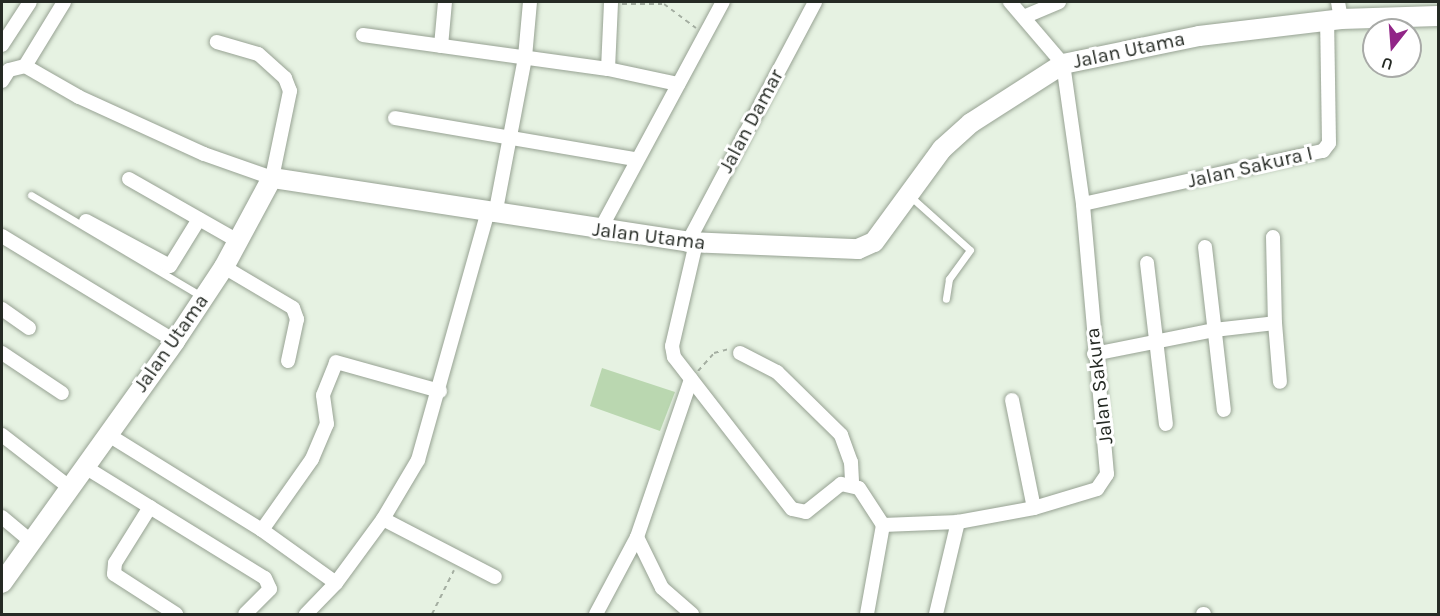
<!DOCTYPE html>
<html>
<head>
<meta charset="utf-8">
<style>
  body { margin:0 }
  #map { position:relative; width:1440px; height:616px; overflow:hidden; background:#e6f2e2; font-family:Karla,sans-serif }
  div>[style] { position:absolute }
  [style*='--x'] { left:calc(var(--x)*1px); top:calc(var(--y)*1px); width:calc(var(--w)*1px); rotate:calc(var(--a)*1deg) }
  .green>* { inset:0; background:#bad7b0 }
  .path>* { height:2px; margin-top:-1px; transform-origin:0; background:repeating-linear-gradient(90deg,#a4aea1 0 4.5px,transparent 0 9px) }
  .roads { filter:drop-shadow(0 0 2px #97a293) drop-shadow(0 0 2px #97a293) }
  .lane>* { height:7px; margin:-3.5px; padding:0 3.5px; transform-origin:3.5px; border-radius:3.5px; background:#fff }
  .street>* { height:14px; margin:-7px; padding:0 7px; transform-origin:7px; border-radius:7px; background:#fff }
  .secondary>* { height:20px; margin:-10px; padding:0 10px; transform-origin:10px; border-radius:10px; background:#fff }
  span { translate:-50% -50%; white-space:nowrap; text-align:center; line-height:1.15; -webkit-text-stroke:6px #fff; paint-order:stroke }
  .street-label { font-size:20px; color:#252a24 }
  .frame { position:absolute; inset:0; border:3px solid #252a24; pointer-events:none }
  .north { position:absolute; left:1362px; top:18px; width:60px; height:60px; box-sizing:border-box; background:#fff; border:2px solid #a8aaa7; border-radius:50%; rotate:197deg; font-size:16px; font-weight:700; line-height:24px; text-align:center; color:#252a24 }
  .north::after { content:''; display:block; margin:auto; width:21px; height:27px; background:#912587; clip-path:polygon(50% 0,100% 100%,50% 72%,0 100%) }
</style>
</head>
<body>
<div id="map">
  <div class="green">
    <i style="clip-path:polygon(602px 368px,675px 392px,660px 431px,590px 406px)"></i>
  </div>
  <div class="path">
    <i style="--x:622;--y:4;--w:42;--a:0"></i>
    <i style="--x:664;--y:4;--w:40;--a:37"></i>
    <i style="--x:698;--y:371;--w:24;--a:-48"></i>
    <i style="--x:714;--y:353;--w:16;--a:-15"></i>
    <i style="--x:432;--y:614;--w:49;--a:-63.4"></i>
  </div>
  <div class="roads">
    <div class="lane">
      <i style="--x:31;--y:195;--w:198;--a:30.7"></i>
      <i style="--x:911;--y:197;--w:79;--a:41.9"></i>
      <i style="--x:970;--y:250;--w:36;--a:126"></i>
      <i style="--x:949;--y:279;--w:20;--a:99"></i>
    </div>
    <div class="street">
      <i style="--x:1338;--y:2;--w:17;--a:80"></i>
      <i style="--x:1026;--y:16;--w:36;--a:-23"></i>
      <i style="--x:363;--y:35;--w:247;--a:7.9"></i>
      <i style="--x:608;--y:69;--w:72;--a:12.1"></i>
      <i style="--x:2;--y:45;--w:51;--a:-56.9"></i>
      <i style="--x:441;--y:46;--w:44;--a:-84.8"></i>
      <i style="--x:25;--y:66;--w:75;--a:-58.6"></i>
      <i style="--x:608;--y:69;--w:67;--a:-87.4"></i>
      <i style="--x:2;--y:81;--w:13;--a:-58"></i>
      <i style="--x:9;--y:70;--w:16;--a:-14"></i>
      <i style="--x:25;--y:66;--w:62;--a:29.9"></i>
      <i style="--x:79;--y:97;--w:137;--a:24.5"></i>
      <i style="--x:204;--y:154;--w:72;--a:19.4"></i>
      <i style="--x:272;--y:178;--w:89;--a:-78.3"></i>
      <i style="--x:290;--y:91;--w:14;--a:-111"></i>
      <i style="--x:285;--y:78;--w:36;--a:-138"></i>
      <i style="--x:258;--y:54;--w:43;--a:-163.7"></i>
      <i style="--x:395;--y:118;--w:244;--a:9.7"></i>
      <i style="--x:129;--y:179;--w:123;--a:29.7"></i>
      <i style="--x:1083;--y:204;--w:246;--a:-12.5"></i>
      <i style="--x:1323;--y:151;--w:10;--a:-53"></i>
      <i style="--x:1329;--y:143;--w:122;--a:-90.9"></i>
      <i style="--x:495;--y:215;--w:161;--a:-79.2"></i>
      <i style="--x:525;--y:57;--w:55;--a:-84.8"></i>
      <i style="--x:86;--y:221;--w:95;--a:28.2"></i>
      <i style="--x:170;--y:266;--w:55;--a:-58.3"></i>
      <i style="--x:600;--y:230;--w:259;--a:-61.7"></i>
      <i style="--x:2;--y:236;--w:202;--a:31.3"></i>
      <i style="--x:1273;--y:237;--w:86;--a:88.7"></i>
      <i style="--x:688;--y:242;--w:272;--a:-62.1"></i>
      <i style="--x:696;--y:243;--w:106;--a:103.1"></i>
      <i style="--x:672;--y:346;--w:11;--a:80"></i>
      <i style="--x:674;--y:357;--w:192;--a:52.2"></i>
      <i style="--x:792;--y:509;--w:14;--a:12"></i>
      <i style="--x:806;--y:512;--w:45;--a:-38.7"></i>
      <i style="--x:841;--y:484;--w:18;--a:13"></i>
      <i style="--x:859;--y:488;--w:44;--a:57"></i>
      <i style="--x:883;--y:525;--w:90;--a:100.2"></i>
      <i style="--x:1205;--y:247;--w:164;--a:83.4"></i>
      <i style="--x:1147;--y:263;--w:162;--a:83.3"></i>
      <i style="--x:224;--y:267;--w:80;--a:30.7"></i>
      <i style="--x:293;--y:308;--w:12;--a:70"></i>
      <i style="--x:297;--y:319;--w:43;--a:102.1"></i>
      <i style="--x:2;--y:309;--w:33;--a:35"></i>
      <i style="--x:2;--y:353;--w:72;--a:33.7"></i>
      <i style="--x:740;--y:353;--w:42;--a:27.2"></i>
      <i style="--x:777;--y:372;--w:90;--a:44.5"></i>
      <i style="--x:841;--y:435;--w:29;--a:70"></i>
      <i style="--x:851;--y:462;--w:22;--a:87"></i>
      <i style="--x:1094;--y:354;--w:122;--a:-11.3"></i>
      <i style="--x:1214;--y:330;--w:61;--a:-6.5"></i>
      <i style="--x:1275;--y:323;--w:59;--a:85.2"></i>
      <i style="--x:1012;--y:400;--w:110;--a:78.5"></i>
      <i style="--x:107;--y:434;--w:182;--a:31.8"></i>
      <i style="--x:262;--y:530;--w:91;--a:35.6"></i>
      <i style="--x:2;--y:435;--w:85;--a:37.8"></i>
      <i style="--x:85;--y:467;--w:211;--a:31.7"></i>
      <i style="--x:265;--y:578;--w:12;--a:66"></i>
      <i style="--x:270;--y:589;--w:35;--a:135"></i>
      <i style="--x:150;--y:507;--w:66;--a:122"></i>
      <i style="--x:115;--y:563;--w:11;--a:95"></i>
      <i style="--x:114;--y:574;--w:74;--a:32.8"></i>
      <i style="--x:2;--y:517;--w:39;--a:40"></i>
      <i style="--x:383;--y:519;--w:126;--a:27.4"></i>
      <i style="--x:883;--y:525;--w:75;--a:-2.3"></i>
      <i style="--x:958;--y:522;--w:77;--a:-10.4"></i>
      <i style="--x:1034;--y:508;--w:66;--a:-16.8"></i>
      <i style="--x:1097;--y:489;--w:18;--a:-56"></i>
      <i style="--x:1107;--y:474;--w:271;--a:-95.1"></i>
      <i style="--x:1083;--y:204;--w:141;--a:-98.1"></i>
      <i style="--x:1063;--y:64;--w:82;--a:-130.5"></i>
      <i style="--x:262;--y:530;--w:87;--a:-54.8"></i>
      <i style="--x:312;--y:459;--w:38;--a:-67"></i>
      <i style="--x:327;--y:424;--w:29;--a:-98"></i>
      <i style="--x:323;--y:395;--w:35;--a:-68"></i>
      <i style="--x:336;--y:362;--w:108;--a:15.6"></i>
      <i style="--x:637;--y:537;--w:57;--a:63.9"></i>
      <i style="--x:662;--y:588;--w:40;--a:41"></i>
      <i style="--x:306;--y:614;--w:43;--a:-45.9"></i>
      <i style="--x:336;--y:583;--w:79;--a:-53.7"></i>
      <i style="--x:383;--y:519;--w:69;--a:-59.3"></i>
      <i style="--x:418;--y:460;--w:255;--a:-74.3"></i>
      <i style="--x:596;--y:614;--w:87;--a:-62"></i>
      <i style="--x:637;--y:537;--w:167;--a:-71.1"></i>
      <i style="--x:936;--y:614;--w:95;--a:-76.6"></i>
      <i style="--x:1203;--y:614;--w:1;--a:0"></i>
    </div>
    <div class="secondary">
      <i style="--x:2;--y:583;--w:297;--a:-54.4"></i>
      <i style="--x:175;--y:341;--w:89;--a:-56.5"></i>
      <i style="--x:224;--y:267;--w:101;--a:-61.7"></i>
      <i style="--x:272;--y:178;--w:421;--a:8.7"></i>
      <i style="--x:688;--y:242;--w:170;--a:2.4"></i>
      <i style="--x:858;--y:249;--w:17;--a:-24"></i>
      <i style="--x:874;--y:242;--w:115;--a:-53.8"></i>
      <i style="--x:942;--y:149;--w:39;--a:-42"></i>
      <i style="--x:971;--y:123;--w:109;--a:-32.7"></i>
      <i style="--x:1063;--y:64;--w:139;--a:-11.6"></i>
      <i style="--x:1199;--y:36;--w:143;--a:-6.8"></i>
      <i style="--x:1341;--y:19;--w:97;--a:-1.8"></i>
    </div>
  </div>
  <div class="street-label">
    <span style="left:1129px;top:50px;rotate:-12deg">Jalan Utama</span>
    <span style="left:751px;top:121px;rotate:-62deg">Jalan Damar</span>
    <span style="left:1250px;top:167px;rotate:-13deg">Jalan Sakura I</span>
    <span style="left:649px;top:236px;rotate:7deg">Jalan Utama</span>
    <span style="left:171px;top:343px;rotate:-55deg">Jalan Utama</span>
    <span style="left:1099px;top:386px;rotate:-97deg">Jalan Sakura</span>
  </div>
  <div class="frame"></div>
  <div class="north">U</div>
</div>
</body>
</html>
